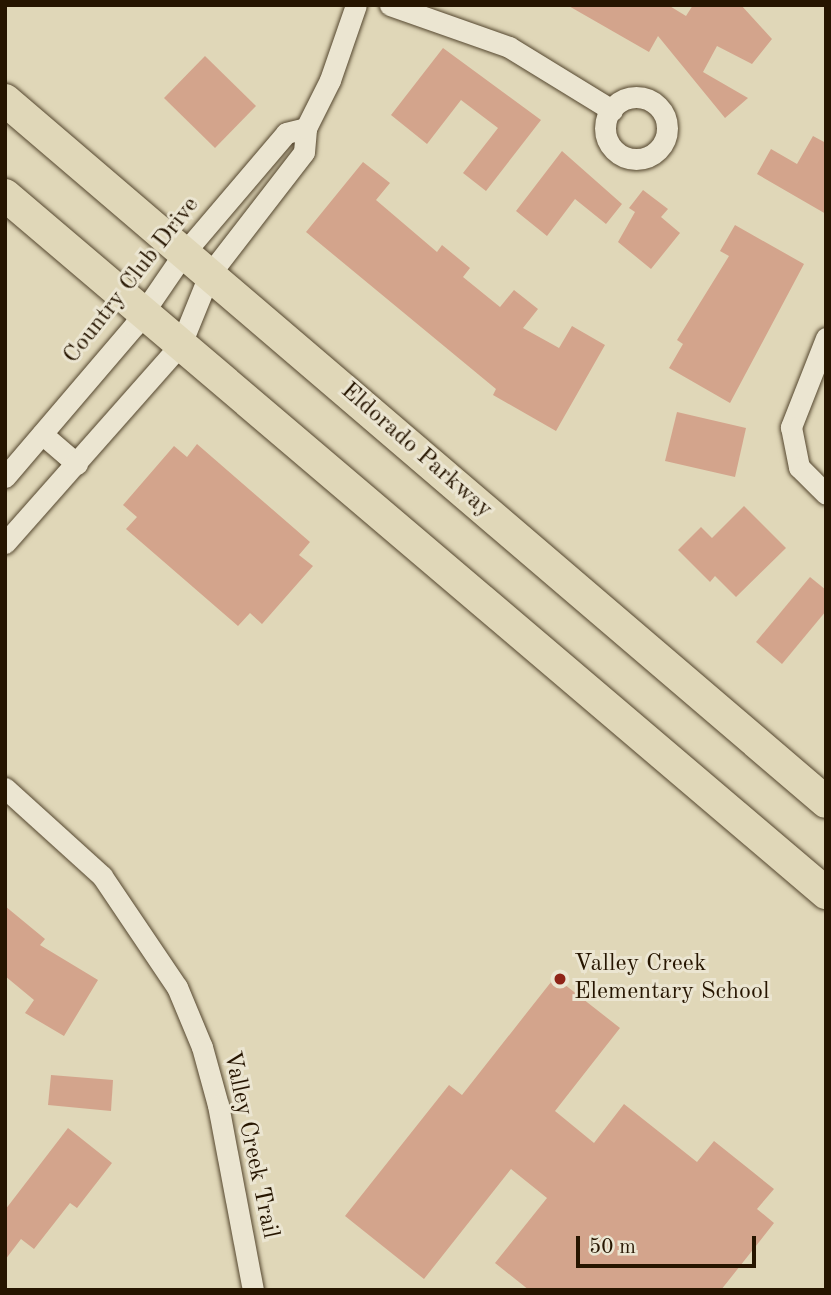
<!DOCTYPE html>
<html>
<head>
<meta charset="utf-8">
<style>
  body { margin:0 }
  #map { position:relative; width:831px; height:1295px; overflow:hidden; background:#e0d7b8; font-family:"Old Standard TT",serif }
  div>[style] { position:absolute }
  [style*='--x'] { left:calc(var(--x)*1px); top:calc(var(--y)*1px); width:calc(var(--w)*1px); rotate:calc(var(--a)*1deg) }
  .building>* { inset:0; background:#d3a48c }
  .roads { filter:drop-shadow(0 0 2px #54462e) drop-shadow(0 0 2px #54462e) }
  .minor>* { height:21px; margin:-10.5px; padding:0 10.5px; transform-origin:10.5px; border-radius:10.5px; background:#ebe5d1 }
  .minor>.ring { margin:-10.5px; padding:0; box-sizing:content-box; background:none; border:21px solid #ebe5d1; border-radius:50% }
  .primary>* { height:32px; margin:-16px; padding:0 16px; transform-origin:16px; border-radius:16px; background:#e0d7b8 }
  .dots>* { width:19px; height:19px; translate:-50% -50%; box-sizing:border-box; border:4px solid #ebe5d1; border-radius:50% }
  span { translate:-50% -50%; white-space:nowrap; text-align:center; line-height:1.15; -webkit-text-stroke:6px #ebe5d1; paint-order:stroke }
  .street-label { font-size:24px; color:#261500 }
  .poi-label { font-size:24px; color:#261500 }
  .left { translate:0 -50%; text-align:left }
  .frame { position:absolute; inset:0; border:7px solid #261500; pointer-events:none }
  .scale { position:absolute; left:576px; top:1236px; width:180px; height:32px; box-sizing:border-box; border:4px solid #261500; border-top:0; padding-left:9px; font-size:21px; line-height:24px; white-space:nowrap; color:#261500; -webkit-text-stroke:5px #ebe5d1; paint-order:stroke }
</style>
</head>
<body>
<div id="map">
  <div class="building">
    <i style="clip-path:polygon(567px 5px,668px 5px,686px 16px,693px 5px,741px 5px,772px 39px,752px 64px,717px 46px,703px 72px,748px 98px,725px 118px,658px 36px,649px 52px)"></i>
    <i style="clip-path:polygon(443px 48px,541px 120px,486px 191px,463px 173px,498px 128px,461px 100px,427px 144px,391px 115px)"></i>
    <i style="clip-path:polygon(205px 56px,256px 106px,215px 148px,164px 98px)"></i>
    <i style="clip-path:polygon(813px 136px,826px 143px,826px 214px,757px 174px,771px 149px,797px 164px)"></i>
    <i style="clip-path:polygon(562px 151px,622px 204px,606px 224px,575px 199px,547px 236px,516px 211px)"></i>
    <i style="clip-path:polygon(363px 162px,390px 183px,376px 200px,437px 252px,442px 245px,470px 268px,463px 277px,500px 307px,514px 290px,538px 309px,523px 328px,559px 348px,572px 326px,605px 345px,556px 431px,493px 395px,496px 389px,306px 232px)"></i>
    <i style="clip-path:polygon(643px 190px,668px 209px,661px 217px,680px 233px,651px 269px,618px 242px,635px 212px,629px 208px)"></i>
    <i style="clip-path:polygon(735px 225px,804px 264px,730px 403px,669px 368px,683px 344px,677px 340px,729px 256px,720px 251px)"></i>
    <i style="clip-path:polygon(677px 412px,746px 428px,735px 477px,665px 461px)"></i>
    <i style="clip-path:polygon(197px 444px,310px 542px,299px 555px,313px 566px,262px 624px,250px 613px,238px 626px,126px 529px,137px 517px,123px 505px,174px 446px,187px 457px)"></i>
    <i style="clip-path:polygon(744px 506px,786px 548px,736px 597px,715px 576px,710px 582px,678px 550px,701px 527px,712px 538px)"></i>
    <i style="clip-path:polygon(810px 577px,826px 590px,826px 611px,782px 664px,756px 642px)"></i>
    <i style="clip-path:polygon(5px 906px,45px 939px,40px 945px,98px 980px,64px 1036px,25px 1013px,34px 1000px,5px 976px)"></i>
    <i style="clip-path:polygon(555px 977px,620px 1028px,555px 1111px,594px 1143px,624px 1104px,697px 1162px,714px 1141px,774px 1189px,757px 1209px,774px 1223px,721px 1290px,529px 1290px,495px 1263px,547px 1198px,511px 1169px,424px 1279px,345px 1216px,449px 1085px,462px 1095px)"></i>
    <i style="clip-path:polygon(51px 1075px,113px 1080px,111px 1111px,48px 1105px)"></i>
    <i style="clip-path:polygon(68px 1128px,112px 1163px,77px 1208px,70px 1203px,34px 1249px,21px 1239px,5px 1260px,5px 1210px)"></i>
  </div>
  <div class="roads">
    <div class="minor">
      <i style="--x:390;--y:5;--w:126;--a:19.4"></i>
      <i style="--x:509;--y:47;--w:121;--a:31.5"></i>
      <i class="ring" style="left:605px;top:97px;width:41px;height:41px"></i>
      <i style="--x:826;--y:338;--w:96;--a:111.5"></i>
      <i style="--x:791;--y:427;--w:41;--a:78.7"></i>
      <i style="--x:799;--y:467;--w:38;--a:45"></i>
      <i style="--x:42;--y:434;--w:46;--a:40.6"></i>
      <i style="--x:5;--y:477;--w:199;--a:-49.5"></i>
      <i style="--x:134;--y:326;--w:88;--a:-55.6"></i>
      <i style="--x:184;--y:253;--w:157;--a:-49.6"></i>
      <i style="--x:286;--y:133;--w:21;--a:-14"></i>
      <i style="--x:5;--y:543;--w:266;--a:-48.5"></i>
      <i style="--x:181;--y:344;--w:74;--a:-67.9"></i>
      <i style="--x:209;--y:275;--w:155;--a:-52.3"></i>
      <i style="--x:304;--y:152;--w:24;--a:-85"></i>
      <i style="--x:306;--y:128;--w:54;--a:-63.4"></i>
      <i style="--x:330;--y:80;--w:79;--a:-70.9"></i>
      <i style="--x:5;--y:788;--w:131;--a:42.2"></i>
      <i style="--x:102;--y:876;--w:134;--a:56"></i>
      <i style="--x:177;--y:987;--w:65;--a:67.4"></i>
      <i style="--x:202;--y:1047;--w:60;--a:74.6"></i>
      <i style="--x:218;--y:1105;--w:188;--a:79.3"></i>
    </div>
    <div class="primary">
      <i style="--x:5;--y:100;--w:1080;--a:40.53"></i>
      <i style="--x:5;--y:195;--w:1078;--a:40.37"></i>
    </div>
  </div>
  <div class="dots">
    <i style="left:560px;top:979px;background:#8f2418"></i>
  </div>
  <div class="street-label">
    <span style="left:132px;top:281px;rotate:-52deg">Country Club Drive</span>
    <span style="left:416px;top:451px;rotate:41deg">Eldorado Parkway</span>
    <span style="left:250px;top:1145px;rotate:78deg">Valley Creek Trail</span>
  </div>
  <div class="poi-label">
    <span class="left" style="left:574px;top:979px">Valley Creek<br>Elementary School</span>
  </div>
  <div class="frame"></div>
  <div class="scale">50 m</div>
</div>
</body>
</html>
